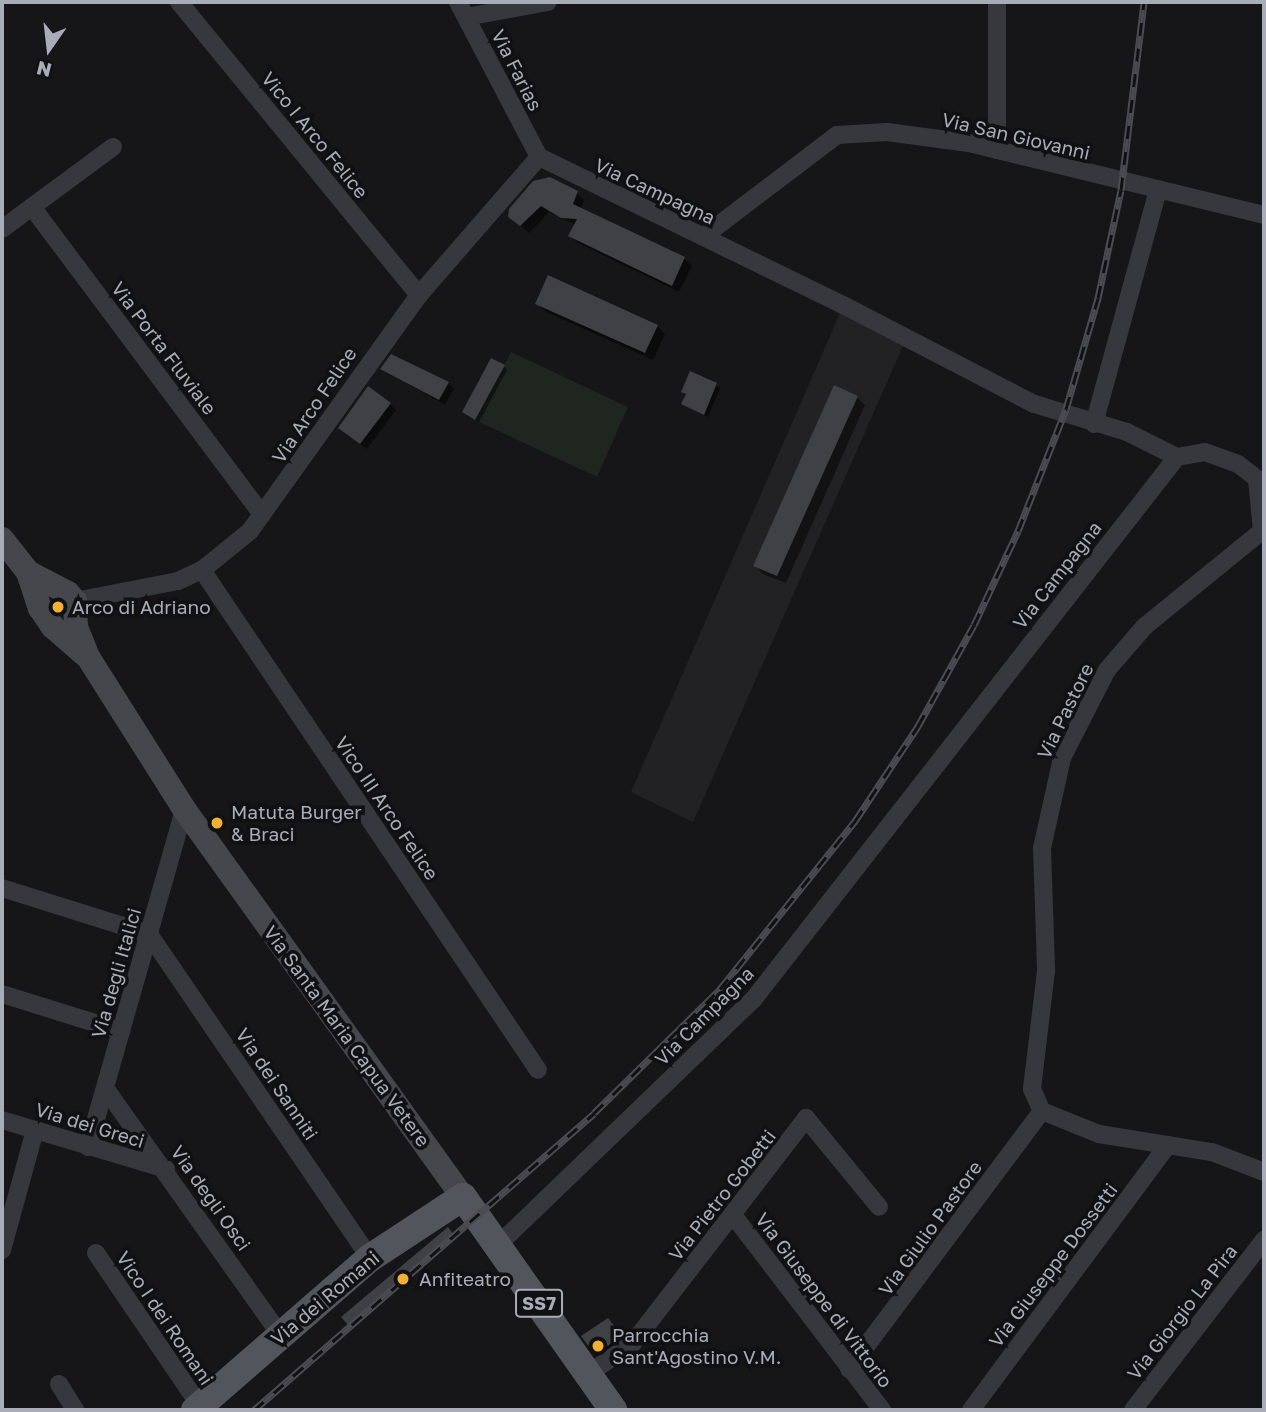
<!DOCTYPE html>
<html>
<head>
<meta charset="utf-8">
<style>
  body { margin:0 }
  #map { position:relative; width:1266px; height:1412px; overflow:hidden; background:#161618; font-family:"Golos Text",sans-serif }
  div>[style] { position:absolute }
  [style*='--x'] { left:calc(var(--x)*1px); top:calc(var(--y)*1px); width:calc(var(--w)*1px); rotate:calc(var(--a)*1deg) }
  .built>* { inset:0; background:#222225 }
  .green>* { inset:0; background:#1e261f }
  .shadow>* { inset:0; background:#0007 }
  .building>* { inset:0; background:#404145 }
  .path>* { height:2.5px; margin-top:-1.25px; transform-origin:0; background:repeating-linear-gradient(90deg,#3d3f44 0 3.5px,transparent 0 8.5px) }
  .minor>* { height:18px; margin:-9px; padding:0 9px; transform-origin:9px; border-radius:9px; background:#37383d }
  .secondary>* { height:24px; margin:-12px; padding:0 12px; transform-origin:12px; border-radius:12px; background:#45474d }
  .primary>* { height:28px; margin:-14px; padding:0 14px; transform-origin:14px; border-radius:14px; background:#53555c }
  .rail>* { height:7px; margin-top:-3.5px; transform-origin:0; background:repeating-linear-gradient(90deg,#111113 0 13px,#4a4c52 0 26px); box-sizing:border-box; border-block:2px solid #4a4c52 }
  .dots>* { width:19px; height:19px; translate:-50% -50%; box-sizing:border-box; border:4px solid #111113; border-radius:50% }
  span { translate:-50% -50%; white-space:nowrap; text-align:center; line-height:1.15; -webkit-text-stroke:7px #111113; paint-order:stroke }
  .shield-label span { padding:2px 5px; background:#111113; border:2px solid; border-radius:5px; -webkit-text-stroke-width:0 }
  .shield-label { font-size:18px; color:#a8adb8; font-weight:700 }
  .street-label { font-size:19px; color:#a8adb8 }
  .poi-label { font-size:19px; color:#a8adb8 }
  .left { translate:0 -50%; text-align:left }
  .frame { position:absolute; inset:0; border:4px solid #a8adb8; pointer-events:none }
  .north { position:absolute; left:14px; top:14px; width:70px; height:70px; -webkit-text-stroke:5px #111113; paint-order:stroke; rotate:194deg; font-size:19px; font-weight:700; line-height:28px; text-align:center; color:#a8adb8 }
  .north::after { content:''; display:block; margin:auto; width:24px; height:32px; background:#a8adb8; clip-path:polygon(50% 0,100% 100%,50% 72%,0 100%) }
</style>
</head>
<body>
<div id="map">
  <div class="built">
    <i style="clip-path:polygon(840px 313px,903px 346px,693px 822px,631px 792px)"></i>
  </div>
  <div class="green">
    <i style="clip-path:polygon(511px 352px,628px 407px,597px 477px,475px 420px)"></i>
  </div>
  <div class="shadow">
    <i style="clip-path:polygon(577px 193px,584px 200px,581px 209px,684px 258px,692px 266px,679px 292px,578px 243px,570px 236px,576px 225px,549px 212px,529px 233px,510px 216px)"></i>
    <i style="clip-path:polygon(537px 303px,657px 326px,665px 334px,653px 360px,546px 312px)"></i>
    <i style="clip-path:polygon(504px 366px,507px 370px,479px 422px,468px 416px)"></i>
    <i style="clip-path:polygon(382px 369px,448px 383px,454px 389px,445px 405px)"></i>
    <i style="clip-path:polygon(690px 373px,720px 388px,708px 417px,683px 404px)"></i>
    <i style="clip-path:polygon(857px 397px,865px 405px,786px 583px,763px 574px,755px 565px)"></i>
    <i style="clip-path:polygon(390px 404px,396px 410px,367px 449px,346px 434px)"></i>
    <i style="clip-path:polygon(449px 1230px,454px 1237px,352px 1326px,343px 1317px)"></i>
    <i style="clip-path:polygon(611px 1324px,624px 1340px,599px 1357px,596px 1354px)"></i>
  </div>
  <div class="building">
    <i style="clip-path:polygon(550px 177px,578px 191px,573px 204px,685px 257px,672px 286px,568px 236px,577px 219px,561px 218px,541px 206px,520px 226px,508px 217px,509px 209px,533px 181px)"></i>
    <i style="clip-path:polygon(548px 275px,658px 325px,645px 353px,535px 304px)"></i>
    <i style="clip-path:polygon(391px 354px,449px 382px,439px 400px,380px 369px)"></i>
    <i style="clip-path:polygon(491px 358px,505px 365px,475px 420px,462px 412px)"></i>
    <i style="clip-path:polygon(690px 371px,717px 383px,704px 415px,681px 404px,686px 394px,681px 392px)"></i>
    <i style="clip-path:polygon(834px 385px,858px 396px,777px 576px,753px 566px)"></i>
    <i style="clip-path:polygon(368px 386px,391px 403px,360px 444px,338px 428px)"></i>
    <i style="clip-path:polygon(448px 1227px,454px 1235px,349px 1326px,341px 1317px)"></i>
    <i style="clip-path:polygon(608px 1318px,622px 1336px,595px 1355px,581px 1336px)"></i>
  </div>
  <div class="path">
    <i style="--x:351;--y:1315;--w:108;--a:-40.9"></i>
  </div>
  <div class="minor">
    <i style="--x:179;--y:2;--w:379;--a:50.7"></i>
    <i style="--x:458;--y:2;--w:175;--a:62.4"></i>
    <i style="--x:466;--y:17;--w:83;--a:-10.4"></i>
    <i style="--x:997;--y:150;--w:148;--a:-90"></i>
    <i style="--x:32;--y:207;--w:384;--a:53.2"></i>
    <i style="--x:2;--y:229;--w:138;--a:-36.5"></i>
    <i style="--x:704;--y:236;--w:167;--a:-37.2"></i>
    <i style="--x:837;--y:135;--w:50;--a:-3.4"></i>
    <i style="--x:887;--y:132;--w:83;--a:7.6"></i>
    <i style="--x:969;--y:143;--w:304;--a:13.7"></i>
    <i style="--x:1094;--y:424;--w:243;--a:-74.7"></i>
    <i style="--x:1177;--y:457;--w:28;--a:-10"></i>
    <i style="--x:1205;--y:452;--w:35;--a:20"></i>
    <i style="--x:1238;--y:464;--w:24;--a:38"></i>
    <i style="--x:1257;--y:479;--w:52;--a:84.5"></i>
    <i style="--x:1262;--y:531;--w:151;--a:140.9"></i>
    <i style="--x:1145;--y:626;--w:58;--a:130.8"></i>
    <i style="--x:1107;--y:670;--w:99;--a:117.1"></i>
    <i style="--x:1062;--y:758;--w:92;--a:102.5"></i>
    <i style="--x:1042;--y:848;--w:123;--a:88.1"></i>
    <i style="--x:1046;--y:971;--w:119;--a:96.8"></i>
    <i style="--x:1032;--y:1089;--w:24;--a:66"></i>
    <i style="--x:1042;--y:1111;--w:61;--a:22"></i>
    <i style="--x:1099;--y:1134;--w:114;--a:9.1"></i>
    <i style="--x:1212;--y:1152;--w:56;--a:21"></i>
    <i style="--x:202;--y:570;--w:602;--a:56.1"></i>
    <i style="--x:75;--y:601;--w:105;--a:-11"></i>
    <i style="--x:178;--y:581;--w:26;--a:-25"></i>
    <i style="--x:202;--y:570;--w:62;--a:-39.1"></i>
    <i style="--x:250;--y:531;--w:290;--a:-54.4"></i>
    <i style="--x:419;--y:295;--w:183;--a:-49"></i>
    <i style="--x:2;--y:888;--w:154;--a:17.4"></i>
    <i style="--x:149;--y:934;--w:392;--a:55.7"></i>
    <i style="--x:2;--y:994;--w:125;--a:17.3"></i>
    <i style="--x:105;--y:1088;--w:302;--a:54.6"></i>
    <i style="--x:2;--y:1120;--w:171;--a:16.6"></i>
    <i style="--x:88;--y:1147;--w:351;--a:-74.1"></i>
    <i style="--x:733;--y:1215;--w:245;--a:52.6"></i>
    <i style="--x:498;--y:1245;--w:354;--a:-43.9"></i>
    <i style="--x:753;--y:1000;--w:689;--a:-52.02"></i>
    <i style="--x:1177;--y:457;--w:56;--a:-153.4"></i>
    <i style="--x:1127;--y:432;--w:97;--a:-163.2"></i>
    <i style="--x:1034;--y:404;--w:215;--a:-152.6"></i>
    <i style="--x:843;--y:305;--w:338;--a:-154"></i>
    <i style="--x:2;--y:1250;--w:124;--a:-74.6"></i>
    <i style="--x:96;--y:1253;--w:185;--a:55.8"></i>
    <i style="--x:849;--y:1369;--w:322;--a:-53.2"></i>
    <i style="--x:588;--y:1374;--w:55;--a:-34.6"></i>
    <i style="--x:633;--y:1343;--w:284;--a:-52.4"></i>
    <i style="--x:806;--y:1118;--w:115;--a:50.6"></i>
    <i style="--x:59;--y:1384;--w:31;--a:58"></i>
    <i style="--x:971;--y:1410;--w:330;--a:-53.4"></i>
    <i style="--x:1133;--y:1410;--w:215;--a:-52.4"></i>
  </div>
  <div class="secondary">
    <i style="--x:2;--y:539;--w:42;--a:51.8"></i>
    <i style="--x:28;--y:572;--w:45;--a:27.7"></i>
    <i style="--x:68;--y:593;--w:11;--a:49"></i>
    <i style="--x:75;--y:601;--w:26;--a:88"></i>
    <i style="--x:76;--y:627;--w:32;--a:68"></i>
    <i style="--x:88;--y:657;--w:180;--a:57.7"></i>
    <i style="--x:184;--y:809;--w:478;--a:54.3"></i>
    <i style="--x:28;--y:572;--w:38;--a:72"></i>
    <i style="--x:40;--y:608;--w:23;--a:56"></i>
    <i style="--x:53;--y:627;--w:41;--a:41.1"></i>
  </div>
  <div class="primary">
    <i style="--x:195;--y:1410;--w:232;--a:-41"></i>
    <i style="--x:370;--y:1258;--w:111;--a:-33.3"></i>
    <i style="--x:463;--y:1197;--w:261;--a:54.8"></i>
  </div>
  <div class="rail">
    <i style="--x:254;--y:1410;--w:451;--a:-41.1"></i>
    <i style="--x:594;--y:1113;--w:177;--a:-44.5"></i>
    <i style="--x:720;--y:989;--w:216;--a:-51.2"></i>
    <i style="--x:855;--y:821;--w:114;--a:-56.4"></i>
    <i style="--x:918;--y:726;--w:115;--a:-61"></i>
    <i style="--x:974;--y:625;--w:104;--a:-64.9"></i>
    <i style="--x:1018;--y:531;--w:131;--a:-68.5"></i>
    <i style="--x:1066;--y:409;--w:116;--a:-73.9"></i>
    <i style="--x:1098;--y:298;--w:110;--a:-78"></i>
    <i style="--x:1121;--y:190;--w:189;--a:-83"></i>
  </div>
  <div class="dots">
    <i style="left:58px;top:607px;background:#f2b134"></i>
    <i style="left:217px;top:823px;background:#f2b134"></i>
    <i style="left:403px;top:1279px;background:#f2b134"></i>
    <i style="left:598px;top:1346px;background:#f2b134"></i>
  </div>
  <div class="shield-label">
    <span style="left:539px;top:1303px">SS7</span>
  </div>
  <div class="street-label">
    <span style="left:517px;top:70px;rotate:63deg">Via Farias</span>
    <span style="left:315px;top:135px;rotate:51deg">Vico I Arco Felice</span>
    <span style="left:1016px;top:136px;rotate:13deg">Via San Giovanni</span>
    <span style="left:655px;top:191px;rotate:25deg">Via Campagna</span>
    <span style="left:164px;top:348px;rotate:53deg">Via Porta Fluviale</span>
    <span style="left:314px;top:405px;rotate:-56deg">Via Arco Felice</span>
    <span style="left:1057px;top:575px;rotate:-52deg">Via Campagna</span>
    <span style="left:1065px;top:711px;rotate:-64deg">Via Pastore</span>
    <span style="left:387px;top:808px;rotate:56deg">Vico III Arco Felice</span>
    <span style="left:116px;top:973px;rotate:-74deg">Via degli Italici</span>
    <span style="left:704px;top:1016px;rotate:-45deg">Via Campagna</span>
    <span style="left:347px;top:1036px;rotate:54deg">Via Santa Maria Capua Vetere</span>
    <span style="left:277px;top:1084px;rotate:56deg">Via dei Sanniti</span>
    <span style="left:90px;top:1125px;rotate:17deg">Via dei Greci</span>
    <span style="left:722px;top:1195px;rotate:-52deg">Via Pietro Gobetti</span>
    <span style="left:211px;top:1198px;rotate:55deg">Via degli Osci</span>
    <span style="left:930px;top:1228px;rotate:-54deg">Via Giulio Pastore</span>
    <span style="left:1053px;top:1265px;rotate:-53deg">Via Giuseppe Dossetti</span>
    <span style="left:325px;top:1298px;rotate:-40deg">Via dei Romani</span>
    <span style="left:824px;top:1300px;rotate:53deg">Via Giuseppe di Vittorio</span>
    <span style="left:1182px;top:1312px;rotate:-52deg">Via Giorgio La Pira</span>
    <span style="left:165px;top:1318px;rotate:56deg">Vico I dei Romani</span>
  </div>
  <div class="poi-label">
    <span class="left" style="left:72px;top:607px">Arco di Adriano</span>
    <span class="left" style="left:231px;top:823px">Matuta Burger<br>&amp; Braci</span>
    <span class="left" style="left:419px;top:1279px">Anfiteatro</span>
    <span class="left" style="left:612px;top:1346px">Parrocchia<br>Sant'Agostino V.M.</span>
  </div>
  <div class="frame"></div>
  <div class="north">N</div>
</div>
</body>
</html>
